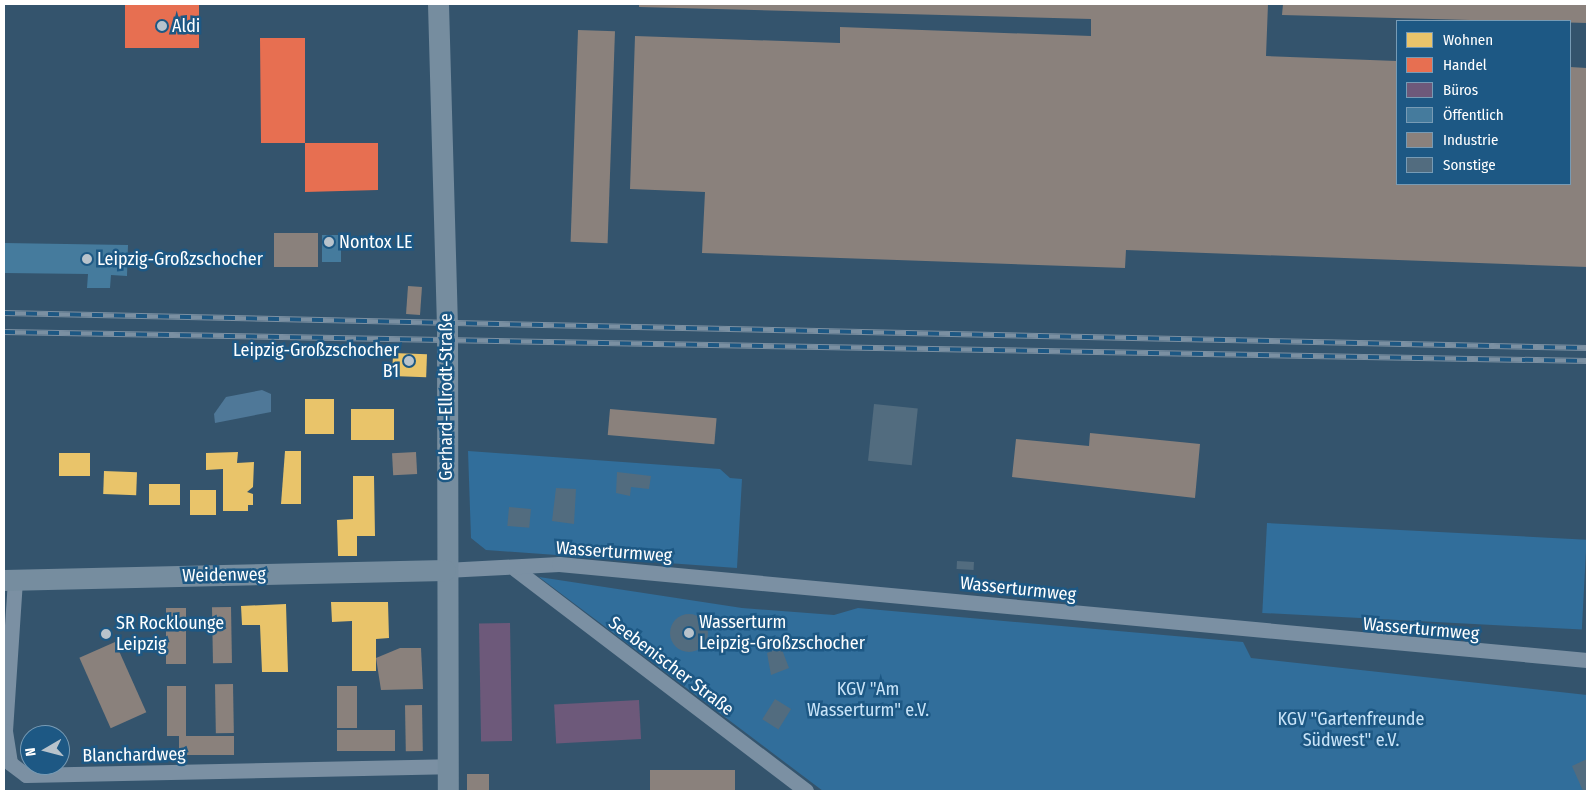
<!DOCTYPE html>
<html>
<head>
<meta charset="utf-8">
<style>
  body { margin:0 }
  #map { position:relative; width:1591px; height:795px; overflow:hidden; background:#34546d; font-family:"Fira Sans Condensed",sans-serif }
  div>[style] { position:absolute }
  .green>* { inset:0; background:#316e9b; transform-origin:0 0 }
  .water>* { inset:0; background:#4f7898 }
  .homes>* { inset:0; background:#e9c46a; transform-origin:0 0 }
  .shops>* { inset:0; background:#e76f51; transform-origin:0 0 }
  .offices>* { inset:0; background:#6d597a; transform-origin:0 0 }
  .public>* { inset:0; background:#457b9d; transform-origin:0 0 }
  .industry>* { inset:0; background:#8a817c; transform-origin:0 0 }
  .building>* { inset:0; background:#526c7f; transform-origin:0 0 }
  .round { border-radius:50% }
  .street>* { height:15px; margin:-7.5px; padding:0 7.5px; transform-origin:7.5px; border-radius:7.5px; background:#7b90a3 }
  .secondary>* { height:21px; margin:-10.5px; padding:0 10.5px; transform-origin:10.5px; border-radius:10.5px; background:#768d9f }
  .rail>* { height:5.5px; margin-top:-2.75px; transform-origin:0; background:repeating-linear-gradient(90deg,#1d5884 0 11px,#7b90a2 0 22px); box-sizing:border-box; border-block:1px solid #7b90a2 }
  .dots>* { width:14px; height:14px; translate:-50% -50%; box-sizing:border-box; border:2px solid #1d5884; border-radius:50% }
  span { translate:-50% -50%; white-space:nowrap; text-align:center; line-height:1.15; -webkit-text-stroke:5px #1d5884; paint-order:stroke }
  .poi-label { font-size:18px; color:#fff }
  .left { translate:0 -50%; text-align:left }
  .right { translate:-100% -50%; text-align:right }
  .street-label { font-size:18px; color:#fff }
  .park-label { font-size:18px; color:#c9e4f8 }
  .frame { position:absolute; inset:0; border:5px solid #fff; pointer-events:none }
  .legend { position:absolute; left:1396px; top:20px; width:175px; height:165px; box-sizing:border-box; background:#1d5884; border:1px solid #779bb5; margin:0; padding:6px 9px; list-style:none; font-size:15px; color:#fff }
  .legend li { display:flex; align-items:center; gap:10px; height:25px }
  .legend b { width:25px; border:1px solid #779bb5 }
  .north { position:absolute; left:20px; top:725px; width:50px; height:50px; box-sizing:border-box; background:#1d5884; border:1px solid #779bb5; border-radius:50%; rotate:262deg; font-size:14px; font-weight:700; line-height:20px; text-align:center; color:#fff }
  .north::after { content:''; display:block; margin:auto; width:18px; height:22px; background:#b8c3cc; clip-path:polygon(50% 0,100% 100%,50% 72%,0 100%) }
</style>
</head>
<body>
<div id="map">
  <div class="green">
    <div style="clip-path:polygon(468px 451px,720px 469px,730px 478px,742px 479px,737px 568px,486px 550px,471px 538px)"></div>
    <div style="left:1267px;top:523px;width:320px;height:90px;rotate:3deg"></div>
    <div style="clip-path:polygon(539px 577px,742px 608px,834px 615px,858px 608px,1243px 642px,1251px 658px,1587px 695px,1587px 791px,823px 791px)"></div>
  </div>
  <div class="water">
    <div style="clip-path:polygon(262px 390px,271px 394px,271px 412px,215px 423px,214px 414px,226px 397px)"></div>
  </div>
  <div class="homes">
    <div style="left:393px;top:353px;width:34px;height:23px;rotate:2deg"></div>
    <div style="left:305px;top:399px;width:29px;height:35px"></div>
    <div style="left:351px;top:409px;width:43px;height:31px"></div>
    <div style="clip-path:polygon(285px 451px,301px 451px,301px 504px,281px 504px)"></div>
    <div style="clip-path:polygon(238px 452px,237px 463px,254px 462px,253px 487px,247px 492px,253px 494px,253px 505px,248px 505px,248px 511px,223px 511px,223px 469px,206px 470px,206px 453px)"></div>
    <div style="left:90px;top:453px;width:23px;height:31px;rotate:90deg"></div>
    <div style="left:104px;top:471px;width:33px;height:23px;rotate:2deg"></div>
    <div style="clip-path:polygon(353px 476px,374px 476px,375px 536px,357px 536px,357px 556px,338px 556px,337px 520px,353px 519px)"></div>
    <div style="left:149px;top:484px;width:31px;height:21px"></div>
    <div style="left:190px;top:490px;width:26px;height:25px"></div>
    <div style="clip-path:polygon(331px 602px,388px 602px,389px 638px,376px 639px,376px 671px,352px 671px,352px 621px,332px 622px)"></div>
    <div style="clip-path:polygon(286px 604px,288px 672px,262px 672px,260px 625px,242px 625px,241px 606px)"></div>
  </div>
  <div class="shops">
    <div style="left:125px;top:4px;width:74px;height:44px"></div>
    <div style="clip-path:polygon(260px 38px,305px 38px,305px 143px,378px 143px,378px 190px,305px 192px,305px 143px,261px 143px)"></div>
  </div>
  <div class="offices">
    <div style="left:510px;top:623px;width:118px;height:31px;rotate:89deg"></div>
    <div style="left:639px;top:700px;width:39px;height:85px;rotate:87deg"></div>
  </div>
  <div class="public">
    <div style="left:322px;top:235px;width:19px;height:27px"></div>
    <div style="clip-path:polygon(4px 243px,128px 245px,127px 276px,111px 275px,110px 288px,87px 288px,88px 274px,4px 273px)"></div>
  </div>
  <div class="industry">
    <div style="clip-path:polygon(639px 4px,1268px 4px,1266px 56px,1397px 61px,1397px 184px,1570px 184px,1570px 67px,1587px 68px,1587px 267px,1126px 250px,1125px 268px,702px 253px,705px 192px,630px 189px,635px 36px,840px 43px,840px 27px,1091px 36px,1091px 19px,639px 7px)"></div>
    <div style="clip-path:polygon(1283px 4px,1587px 4px,1587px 23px,1282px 15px)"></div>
    <div style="left:578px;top:30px;width:37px;height:212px;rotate:2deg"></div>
    <div style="left:274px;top:233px;width:44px;height:34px"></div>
    <div style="left:408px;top:286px;width:14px;height:28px;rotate:4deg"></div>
    <div style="left:610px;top:409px;width:107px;height:26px;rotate:5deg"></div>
    <div style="clip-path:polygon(1090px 433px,1200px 444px,1195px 498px,1012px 477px,1016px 439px,1089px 446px)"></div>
    <div style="left:416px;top:452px;width:22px;height:24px;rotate:87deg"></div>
    <div style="left:231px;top:607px;width:56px;height:19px;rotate:89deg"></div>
    <div style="left:166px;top:608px;width:20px;height:56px"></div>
    <div style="left:115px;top:642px;width:77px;height:39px;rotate:66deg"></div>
    <div style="clip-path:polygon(400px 648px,421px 648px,423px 689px,381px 690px,376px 658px)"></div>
    <div style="left:233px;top:684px;width:49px;height:18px;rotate:89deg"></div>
    <div style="left:167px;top:686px;width:19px;height:50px"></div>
    <div style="left:337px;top:686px;width:20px;height:42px"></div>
    <div style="left:422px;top:705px;width:46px;height:17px;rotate:89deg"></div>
    <div style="left:395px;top:730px;width:21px;height:58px;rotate:90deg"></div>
    <div style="left:234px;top:736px;width:19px;height:55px;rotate:90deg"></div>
    <div style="left:650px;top:770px;width:85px;height:21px"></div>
    <div style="left:489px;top:774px;width:17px;height:22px;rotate:90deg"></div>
  </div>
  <div class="building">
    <div style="left:874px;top:404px;width:44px;height:57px;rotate:6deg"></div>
    <div style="clip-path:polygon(617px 472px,651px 476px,649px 489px,631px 487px,630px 496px,616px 493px)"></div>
    <div style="clip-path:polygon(556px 488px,576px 489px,574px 524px,552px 521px)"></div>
    <div style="left:509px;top:507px;width:22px;height:19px;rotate:5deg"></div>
    <div style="left:957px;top:561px;width:17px;height:8px;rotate:3deg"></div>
    <div class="round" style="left:670px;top:614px;width:38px;height:38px"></div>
    <div style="clip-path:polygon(781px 647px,789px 668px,771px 675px,767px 653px)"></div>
    <div style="left:775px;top:699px;width:19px;height:24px;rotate:32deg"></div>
    <div style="clip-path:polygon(1587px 759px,1587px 791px,1583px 791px,1572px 766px)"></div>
  </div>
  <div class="street">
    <div style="left:515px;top:569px;width:366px;rotate:37.3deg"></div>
    <div style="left:445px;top:570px;width:114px;rotate:-3deg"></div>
    <div style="left:559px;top:564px;width:1032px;rotate:5.34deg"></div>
    <div style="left:15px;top:580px;width:151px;rotate:93.8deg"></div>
    <div style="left:5px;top:731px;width:32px;rotate:81deg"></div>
    <div style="left:10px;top:763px;width:20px;rotate:37deg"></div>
    <div style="left:26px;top:775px;width:421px;rotate:-1.2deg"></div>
  </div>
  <div class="secondary">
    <div style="left:438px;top:4px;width:319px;rotate:88.4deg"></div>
    <div style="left:447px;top:323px;width:468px;rotate:89.9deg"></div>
    <div style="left:4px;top:580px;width:441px;rotate:-1.3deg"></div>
  </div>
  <div class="rail">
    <div style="left:4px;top:313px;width:1583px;rotate:1.27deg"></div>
    <div style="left:4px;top:332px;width:1583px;rotate:1.05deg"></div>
  </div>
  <div class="dots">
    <div style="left:162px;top:26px;background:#b8c3cc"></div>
    <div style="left:329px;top:242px;background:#b8c3cc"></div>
    <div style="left:87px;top:259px;background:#b8c3cc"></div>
    <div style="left:409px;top:361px;background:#b8c3cc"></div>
    <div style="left:689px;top:633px;background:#b8c3cc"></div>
    <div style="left:106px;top:634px;background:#b8c3cc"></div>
  </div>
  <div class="poi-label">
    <span class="left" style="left:172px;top:26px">Aldi</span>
    <span class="left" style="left:339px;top:242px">Nontox LE</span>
    <span class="left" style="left:97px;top:259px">Leipzig-Großzschocher</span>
    <span class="right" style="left:399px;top:361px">Leipzig-Großzschocher<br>B1</span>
    <span class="left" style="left:699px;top:633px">Wasserturm<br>Leipzig-Großzschocher</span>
    <span class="left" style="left:116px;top:634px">SR Rocklounge<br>Leipzig</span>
  </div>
  <div class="street-label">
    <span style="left:446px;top:397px;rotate:-90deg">Gerhard-Ellrodt-Straße</span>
    <span style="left:614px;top:552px;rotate:4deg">Wasserturmweg</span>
    <span style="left:224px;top:575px;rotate:-1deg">Weidenweg</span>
    <span style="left:1018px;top:589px;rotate:6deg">Wasserturmweg</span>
    <span style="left:1421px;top:629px;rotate:5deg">Wasserturmweg</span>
    <span style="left:671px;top:666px;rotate:37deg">Seebenischer Straße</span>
    <span style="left:134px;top:755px;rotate:-1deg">Blanchardweg</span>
  </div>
  <div class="park-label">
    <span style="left:868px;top:700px">KGV "Am<br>Wasserturm" e.V.</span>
    <span style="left:1351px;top:730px">KGV "Gartenfreunde<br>Südwest" e.V.</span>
  </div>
  <div class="frame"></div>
  <ul class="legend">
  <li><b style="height:14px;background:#e9c46a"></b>Wohnen</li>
  <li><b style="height:14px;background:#e76f51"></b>Handel</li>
  <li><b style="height:14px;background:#6d597a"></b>Büros</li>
  <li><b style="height:14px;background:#457b9d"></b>Öffentlich</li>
  <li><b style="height:14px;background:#8a817c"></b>Industrie</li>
  <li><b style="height:14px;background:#526c7f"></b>Sonstige</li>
  </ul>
  <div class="north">N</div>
</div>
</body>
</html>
